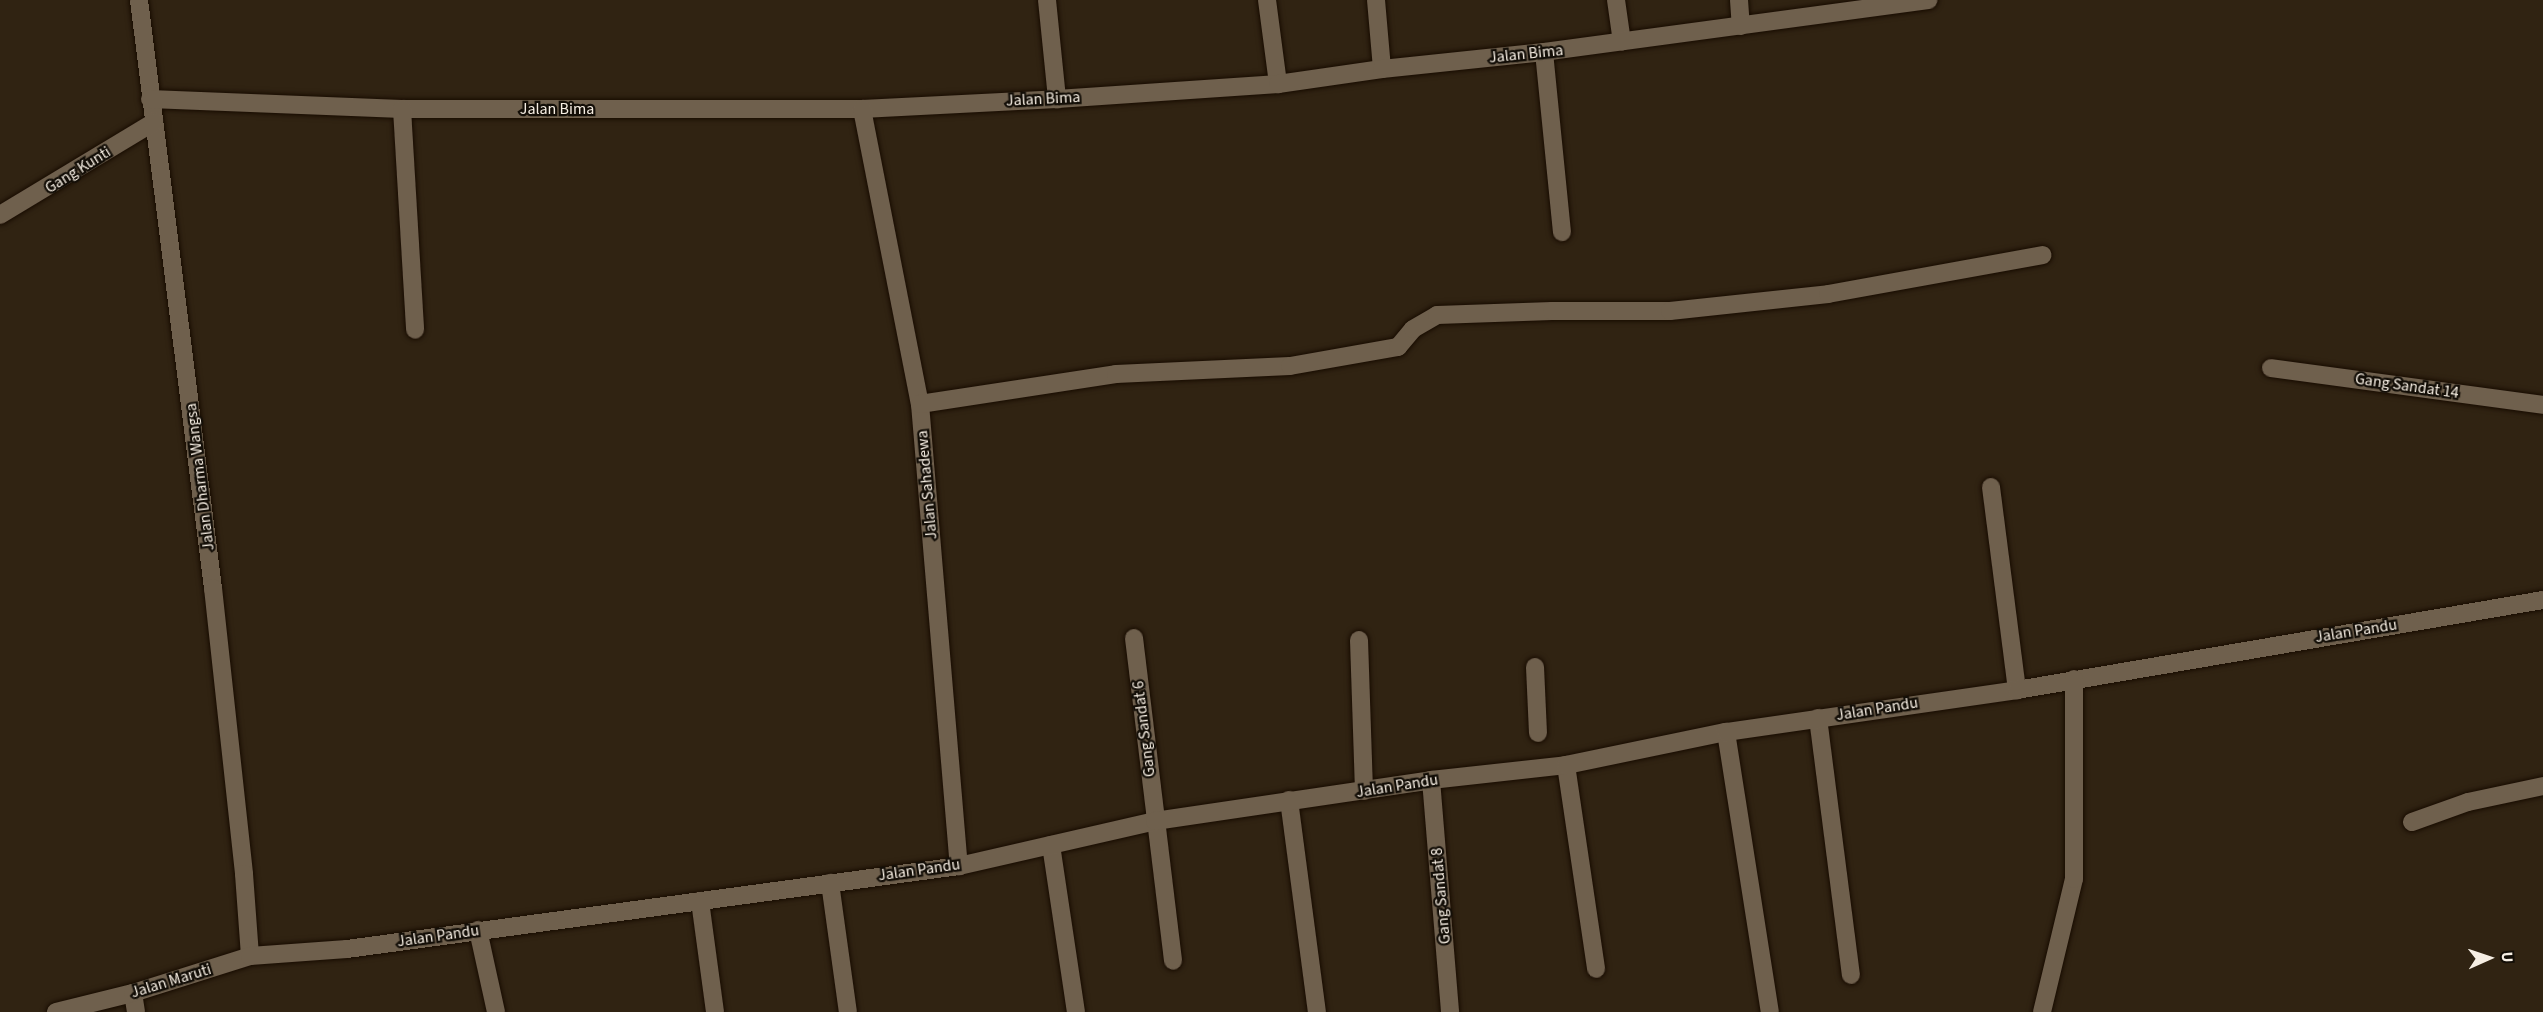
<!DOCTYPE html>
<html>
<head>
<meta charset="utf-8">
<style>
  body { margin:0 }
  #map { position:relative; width:2543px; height:1012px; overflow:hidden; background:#302312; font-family:"Source Sans 3",sans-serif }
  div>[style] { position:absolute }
  .roads { filter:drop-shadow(0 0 2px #180c00) drop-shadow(0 0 2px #180c00) }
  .minor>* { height:18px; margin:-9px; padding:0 9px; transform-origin:9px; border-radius:9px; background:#6f604d }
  span { translate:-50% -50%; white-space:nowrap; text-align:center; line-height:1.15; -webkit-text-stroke:4.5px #130e07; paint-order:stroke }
  .street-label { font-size:16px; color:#f6eee3 }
  .north { position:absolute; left:2459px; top:928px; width:60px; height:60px; -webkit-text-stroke:4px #130e07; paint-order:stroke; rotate:87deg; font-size:16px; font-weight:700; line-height:24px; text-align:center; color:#f6eee3 }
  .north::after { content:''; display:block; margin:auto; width:21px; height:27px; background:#f6eee3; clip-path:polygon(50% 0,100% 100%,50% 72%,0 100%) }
</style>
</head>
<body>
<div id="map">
  <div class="roads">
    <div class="minor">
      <div style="left:139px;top:0;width:593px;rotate:82.83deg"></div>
      <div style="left:213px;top:588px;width:288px;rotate:83.8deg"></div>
      <div style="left:244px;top:874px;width:82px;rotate:85.8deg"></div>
      <div style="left:1047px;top:0;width:100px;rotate:84.2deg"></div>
      <div style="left:1267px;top:0;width:85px;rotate:82.5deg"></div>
      <div style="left:1376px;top:0;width:69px;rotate:85deg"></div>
      <div style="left:1616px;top:0;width:42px;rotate:81.9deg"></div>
      <div style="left:1739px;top:0;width:26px;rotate:86deg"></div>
      <div style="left:1544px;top:52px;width:181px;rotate:84.3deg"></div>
      <div style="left:150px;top:99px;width:252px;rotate:2.3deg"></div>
      <div style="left:402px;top:109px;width:460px"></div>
      <div style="left:862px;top:109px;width:195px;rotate:-2.9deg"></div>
      <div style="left:1057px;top:99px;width:222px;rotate:-3.9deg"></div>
      <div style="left:1278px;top:84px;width:105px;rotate:-8.2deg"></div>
      <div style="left:1382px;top:69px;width:163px;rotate:-6deg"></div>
      <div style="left:1544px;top:52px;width:388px;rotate:-7.7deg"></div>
      <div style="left:402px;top:109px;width:221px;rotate:86.6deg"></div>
      <div style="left:862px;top:109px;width:301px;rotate:78.9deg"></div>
      <div style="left:920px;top:404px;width:464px;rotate:85.2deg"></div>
      <div style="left:0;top:215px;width:180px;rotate:-31.1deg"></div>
      <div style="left:2271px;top:368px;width:275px;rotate:7.7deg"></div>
      <div style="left:920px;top:404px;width:198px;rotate:-8.7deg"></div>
      <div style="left:1116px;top:374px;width:174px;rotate:-2.6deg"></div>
      <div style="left:1290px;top:366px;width:110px;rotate:-10deg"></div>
      <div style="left:1398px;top:347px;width:23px;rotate:-50deg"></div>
      <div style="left:1413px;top:329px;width:28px;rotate:-30deg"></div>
      <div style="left:1437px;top:315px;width:115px;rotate:-2deg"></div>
      <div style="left:1552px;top:311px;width:118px"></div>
      <div style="left:1670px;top:311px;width:159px;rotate:-6.1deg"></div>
      <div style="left:1828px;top:294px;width:218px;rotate:-10.3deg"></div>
      <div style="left:1991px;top:487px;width:205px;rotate:82.7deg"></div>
      <div style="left:1134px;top:638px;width:325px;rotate:83.1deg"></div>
      <div style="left:1359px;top:640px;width:151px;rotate:88.1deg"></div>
      <div style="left:1535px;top:667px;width:66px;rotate:87.4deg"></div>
      <div style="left:1818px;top:718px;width:259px;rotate:82.7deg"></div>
      <div style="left:1726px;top:732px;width:283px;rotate:81.1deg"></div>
      <div style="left:1566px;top:765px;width:206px;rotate:81.6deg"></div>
      <div style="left:1431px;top:780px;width:233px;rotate:85.3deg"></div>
      <div style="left:1289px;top:800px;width:214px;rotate:82.5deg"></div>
      <div style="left:2412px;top:822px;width:59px;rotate:-19.7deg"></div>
      <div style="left:2468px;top:802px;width:77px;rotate:-12deg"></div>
      <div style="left:1051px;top:845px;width:169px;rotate:81.5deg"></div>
      <div style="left:830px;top:883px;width:130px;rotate:82.1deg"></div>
      <div style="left:700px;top:901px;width:112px;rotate:82.3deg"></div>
      <div style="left:478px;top:930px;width:84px;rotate:77.6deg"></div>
      <div style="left:133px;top:993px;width:19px;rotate:81deg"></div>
      <div style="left:56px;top:1012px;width:79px;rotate:-13.9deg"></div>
      <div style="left:133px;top:993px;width:123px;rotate:-17.5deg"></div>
      <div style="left:250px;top:956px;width:97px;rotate:-4.1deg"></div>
      <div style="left:347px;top:949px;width:618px;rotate:-7.72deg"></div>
      <div style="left:959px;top:866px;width:201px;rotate:-12.9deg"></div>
      <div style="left:1155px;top:821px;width:279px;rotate:-8.4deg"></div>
      <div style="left:1431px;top:780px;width:136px;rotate:-6.3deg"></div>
      <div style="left:1566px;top:765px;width:163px;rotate:-11.7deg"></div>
      <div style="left:1726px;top:732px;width:294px;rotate:-8.2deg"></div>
      <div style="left:2017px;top:690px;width:534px;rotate:-9.71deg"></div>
      <div style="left:2042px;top:1012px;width:137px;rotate:-76.5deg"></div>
      <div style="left:2074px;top:879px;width:200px;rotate:-90deg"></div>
    </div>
  </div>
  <div class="street-label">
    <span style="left:1526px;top:54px;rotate:-6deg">Jalan Bima</span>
    <span style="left:1043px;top:99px;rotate:-3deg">Jalan Bima</span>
    <span style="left:557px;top:109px">Jalan Bima</span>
    <span style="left:78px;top:170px;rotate:-32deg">Gang Kunti</span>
    <span style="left:2407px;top:386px;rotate:8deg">Gang Sandat 14</span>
    <span style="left:200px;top:477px;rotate:-97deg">Jalan Dharma Wangsa</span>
    <span style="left:927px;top:485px;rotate:-95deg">Jalan Sahadewa</span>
    <span style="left:2356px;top:631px;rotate:-9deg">Jalan Pandu</span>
    <span style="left:1877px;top:709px;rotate:-9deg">Jalan Pandu</span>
    <span style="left:1144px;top:729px;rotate:-97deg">Gang Sandat 6</span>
    <span style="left:1397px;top:786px;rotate:-9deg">Jalan Pandu</span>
    <span style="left:919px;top:870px;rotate:-8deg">Jalan Pandu</span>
    <span style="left:1441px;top:896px;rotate:-95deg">Gang Sandat 8</span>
    <span style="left:438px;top:936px;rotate:-8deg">Jalan Pandu</span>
    <span style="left:171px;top:981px;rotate:-17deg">Jalan Maruti</span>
  </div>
  <div class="north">U</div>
</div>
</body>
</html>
